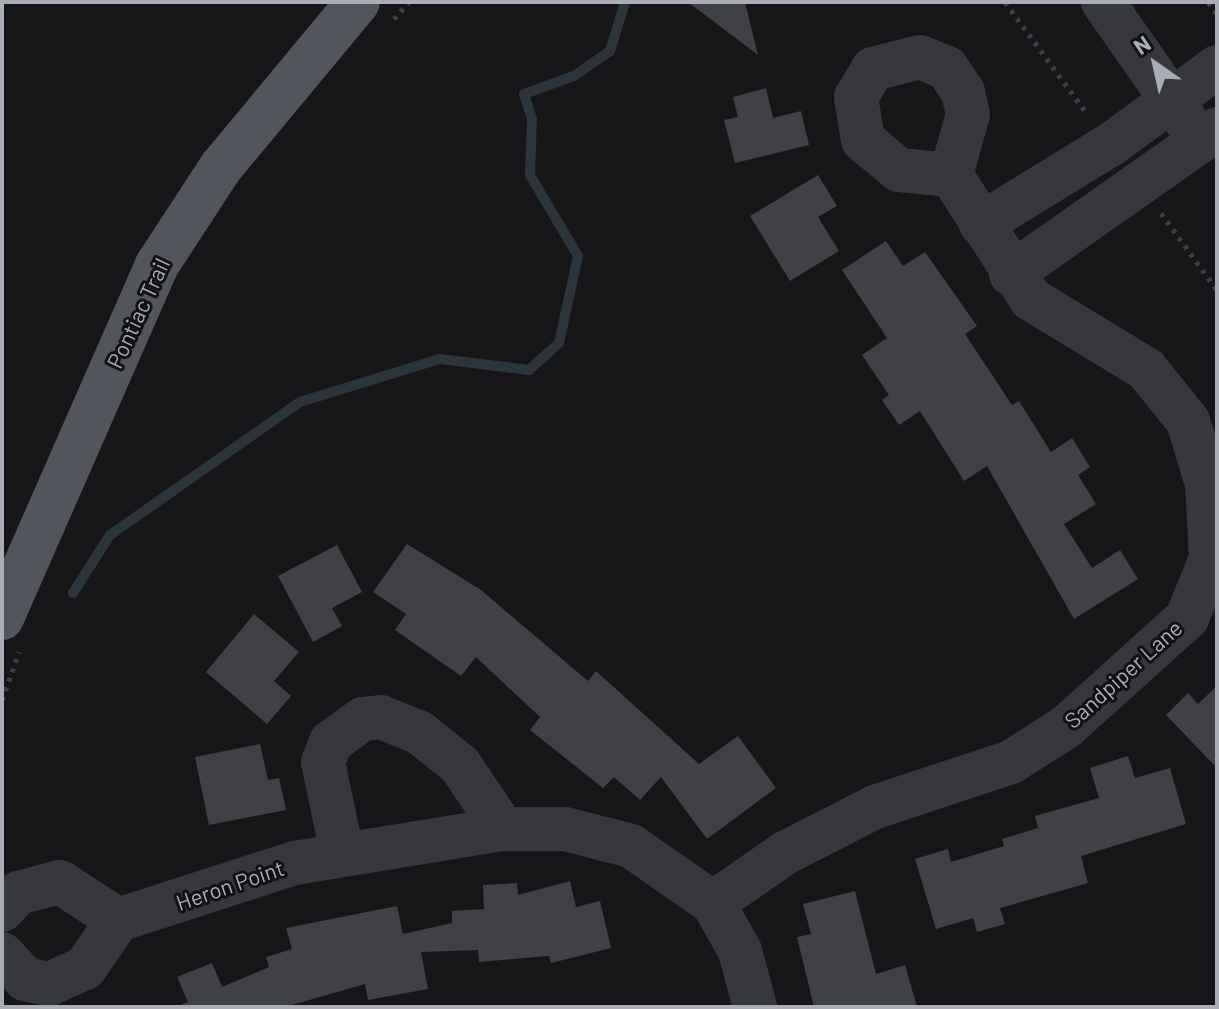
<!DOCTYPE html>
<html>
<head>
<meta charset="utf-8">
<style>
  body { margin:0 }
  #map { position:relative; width:1219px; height:1009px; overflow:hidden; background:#161618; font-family:Barlow,sans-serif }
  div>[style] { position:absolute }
  .stream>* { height:10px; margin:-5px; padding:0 5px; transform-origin:5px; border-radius:5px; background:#2c353c }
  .building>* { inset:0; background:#404145 }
  .path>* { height:5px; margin-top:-2.5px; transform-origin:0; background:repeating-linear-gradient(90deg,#3d3f44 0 4px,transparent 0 10px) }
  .minor>* { height:44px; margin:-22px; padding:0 22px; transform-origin:22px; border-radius:22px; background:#37383d }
  .major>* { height:44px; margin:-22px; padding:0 22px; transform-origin:22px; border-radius:22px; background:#53555c }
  span { translate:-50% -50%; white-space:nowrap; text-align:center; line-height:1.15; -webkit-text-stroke:6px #111113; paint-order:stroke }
  .street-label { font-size:22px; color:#a8adb8 }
  .frame { position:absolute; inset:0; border:4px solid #a8adb8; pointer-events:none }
  .north { position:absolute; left:1115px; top:24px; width:80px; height:80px; -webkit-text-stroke:6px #111113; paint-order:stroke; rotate:326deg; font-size:22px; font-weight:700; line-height:32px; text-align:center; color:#a8adb8 }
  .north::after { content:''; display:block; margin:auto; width:28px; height:36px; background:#a8adb8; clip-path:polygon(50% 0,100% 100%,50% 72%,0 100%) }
</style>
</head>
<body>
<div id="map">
  <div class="stream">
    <div style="left:73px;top:593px;width:69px;rotate:-57.5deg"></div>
    <div style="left:110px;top:535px;width:232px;rotate:-35deg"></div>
    <div style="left:300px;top:402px;width:146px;rotate:-17.1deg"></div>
    <div style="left:440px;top:359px;width:90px;rotate:7deg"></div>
    <div style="left:529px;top:370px;width:40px;rotate:-42deg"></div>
    <div style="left:559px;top:343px;width:89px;rotate:-77.7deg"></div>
    <div style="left:578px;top:256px;width:94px;rotate:-120.7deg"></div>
    <div style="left:530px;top:175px;width:56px;rotate:-88deg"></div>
    <div style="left:532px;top:119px;width:26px;rotate:-108deg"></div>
    <div style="left:524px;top:94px;width:53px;rotate:-19.8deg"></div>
    <div style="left:574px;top:76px;width:44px;rotate:-34.8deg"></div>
    <div style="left:610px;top:51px;width:51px;rotate:-73deg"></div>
  </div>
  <div class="building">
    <div style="clip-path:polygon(688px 2px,745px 2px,758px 55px)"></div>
    <div style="clip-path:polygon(766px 88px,773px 118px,801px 111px,809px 145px,735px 163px,724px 120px,738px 117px,733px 97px)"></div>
    <div style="clip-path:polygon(818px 175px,837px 206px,818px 217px,839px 251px,790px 281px,750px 216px)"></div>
    <div style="clip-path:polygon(886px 241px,903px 266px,925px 252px,977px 326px,965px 334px,1012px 405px,1019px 401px,1051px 452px,1072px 438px,1090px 467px,1078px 475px,1096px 504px,1064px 524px,1092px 568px,1120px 550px,1138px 579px,1074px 619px,987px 466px,964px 481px,920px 411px,899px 425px,882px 400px,889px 395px,862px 355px,887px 338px,842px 270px)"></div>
    <div style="clip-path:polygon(407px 544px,481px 590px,588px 681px,596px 671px,699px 764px,738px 736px,776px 788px,707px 839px,661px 777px,640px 800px,614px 777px,603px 788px,530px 730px,540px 717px,476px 657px,461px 676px,395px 630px,406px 614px,373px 592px)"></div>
    <div style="clip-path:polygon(337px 545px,362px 592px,332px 608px,342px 626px,313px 642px,278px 576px)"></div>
    <div style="clip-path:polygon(254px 614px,299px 652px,274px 681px,291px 696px,267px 724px,206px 672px)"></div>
    <div style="clip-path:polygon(1217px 686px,1217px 768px,1166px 715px,1188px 693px,1198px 704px)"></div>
    <div style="clip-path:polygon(260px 744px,268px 780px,279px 778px,286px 810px,209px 825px,195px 757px)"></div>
    <div style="clip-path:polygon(1128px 756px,1135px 778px,1170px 768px,1186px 824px,1081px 856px,1088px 883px,1000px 908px,1005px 924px,977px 932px,973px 918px,936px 929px,915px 859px,948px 849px,951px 862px,1004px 846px,1002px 839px,1038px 828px,1035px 816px,1099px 798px,1090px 768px)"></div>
    <div style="clip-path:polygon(570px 881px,576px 907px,600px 901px,611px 948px,551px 963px,549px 956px,479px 962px,478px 950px,421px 952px,428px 989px,368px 1000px,365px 984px,285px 1007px,175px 1007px,188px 1002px,177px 977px,212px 963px,222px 987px,269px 967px,266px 957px,292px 949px,286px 928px,397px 906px,403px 934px,452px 923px,452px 911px,484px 909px,483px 885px,517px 883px,518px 895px)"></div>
    <div style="clip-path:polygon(855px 891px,876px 974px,905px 965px,917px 1007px,814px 1007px,797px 937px,811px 934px,803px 904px)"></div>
  </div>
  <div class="path">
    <div style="left:1005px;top:2px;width:140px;rotate:53.7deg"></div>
    <div style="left:1208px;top:2px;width:15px;rotate:53deg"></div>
    <div style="left:394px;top:19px;width:23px;rotate:-49deg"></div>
    <div style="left:1161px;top:213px;width:95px;rotate:54deg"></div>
    <div style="left:2px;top:700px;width:51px;rotate:-70.5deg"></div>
  </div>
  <div class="minor">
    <div style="left:1103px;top:2px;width:145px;rotate:55.1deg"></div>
    <div style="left:981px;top:224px;width:151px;rotate:-31.5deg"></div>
    <div style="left:1110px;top:145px;width:132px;rotate:-36.1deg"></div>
    <div style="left:1011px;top:274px;width:252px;rotate:-35.1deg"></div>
    <div style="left:342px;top:853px;width:93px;rotate:-101.8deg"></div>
    <div style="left:323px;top:762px;width:22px;rotate:-68deg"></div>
    <div style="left:331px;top:742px;width:39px;rotate:-36deg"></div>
    <div style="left:363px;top:719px;width:18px;rotate:-6deg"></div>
    <div style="left:381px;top:717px;width:42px;rotate:22.3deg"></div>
    <div style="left:420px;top:733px;width:51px;rotate:38.7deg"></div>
    <div style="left:460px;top:765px;width:77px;rotate:56.1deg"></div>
    <div style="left:713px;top:903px;width:88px;rotate:-34.8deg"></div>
    <div style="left:785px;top:853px;width:101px;rotate:-27.1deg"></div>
    <div style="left:875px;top:807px;width:143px;rotate:-18.3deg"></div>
    <div style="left:1011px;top:762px;width:65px;rotate:-32.5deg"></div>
    <div style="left:1066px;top:727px;width:163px;rotate:-42deg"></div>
    <div style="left:1187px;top:618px;width:65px;rotate:-68.2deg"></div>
    <div style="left:1211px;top:558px;width:74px;rotate:-93.1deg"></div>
    <div style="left:1207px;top:484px;width:66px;rotate:-106.8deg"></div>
    <div style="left:1188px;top:421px;width:67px;rotate:-128.9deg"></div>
    <div style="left:1146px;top:369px;width:135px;rotate:-148.7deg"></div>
    <div style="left:1031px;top:299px;width:148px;rotate:-122.8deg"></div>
    <div style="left:951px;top:175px;width:63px;rotate:-74.4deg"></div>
    <div style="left:968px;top:114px;width:23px;rotate:-103deg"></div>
    <div style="left:963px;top:92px;width:29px;rotate:-124deg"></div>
    <div style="left:947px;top:68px;width:29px;rotate:-158deg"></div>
    <div style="left:920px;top:57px;width:49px;rotate:165.7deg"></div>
    <div style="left:873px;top:69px;width:33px;rotate:121deg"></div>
    <div style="left:856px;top:97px;width:44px;rotate:80.8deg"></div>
    <div style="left:863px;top:140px;width:47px;rotate:39.8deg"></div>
    <div style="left:899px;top:170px;width:52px;rotate:5.5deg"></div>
    <div style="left:2px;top:910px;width:23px;rotate:-47deg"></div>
    <div style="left:18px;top:893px;width:43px;rotate:-14.7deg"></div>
    <div style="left:60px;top:882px;width:69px;rotate:33.2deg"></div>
    <div style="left:2px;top:954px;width:34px;rotate:47deg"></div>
    <div style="left:25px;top:979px;width:25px;rotate:12deg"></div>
    <div style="left:49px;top:984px;width:39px;rotate:-24deg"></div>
    <div style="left:85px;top:968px;width:58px;rotate:-55.5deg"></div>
    <div style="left:118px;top:920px;width:186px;rotate:-17.9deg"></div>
    <div style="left:295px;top:863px;width:211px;rotate:-9.3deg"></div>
    <div style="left:503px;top:829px;width:62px"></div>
    <div style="left:565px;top:829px;width:68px;rotate:14.4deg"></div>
    <div style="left:631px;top:846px;width:100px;rotate:34.8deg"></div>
    <div style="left:713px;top:903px;width:55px;rotate:60.6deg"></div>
    <div style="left:740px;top:951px;width:58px;rotate:75deg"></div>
  </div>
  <div class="major">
    <div style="left:2px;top:618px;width:386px;rotate:-66.3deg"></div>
    <div style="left:157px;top:265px;width:117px;rotate:-56.9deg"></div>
    <div style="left:221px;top:167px;width:214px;rotate:-50.3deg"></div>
  </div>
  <div class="street-label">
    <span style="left:138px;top:313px;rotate:-65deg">Pontiac Trail</span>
    <span style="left:1123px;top:674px;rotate:-42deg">Sandpiper Lane</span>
    <span style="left:230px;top:885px;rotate:-19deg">Heron Point</span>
  </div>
  <div class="frame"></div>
  <div class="north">N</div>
</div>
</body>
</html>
